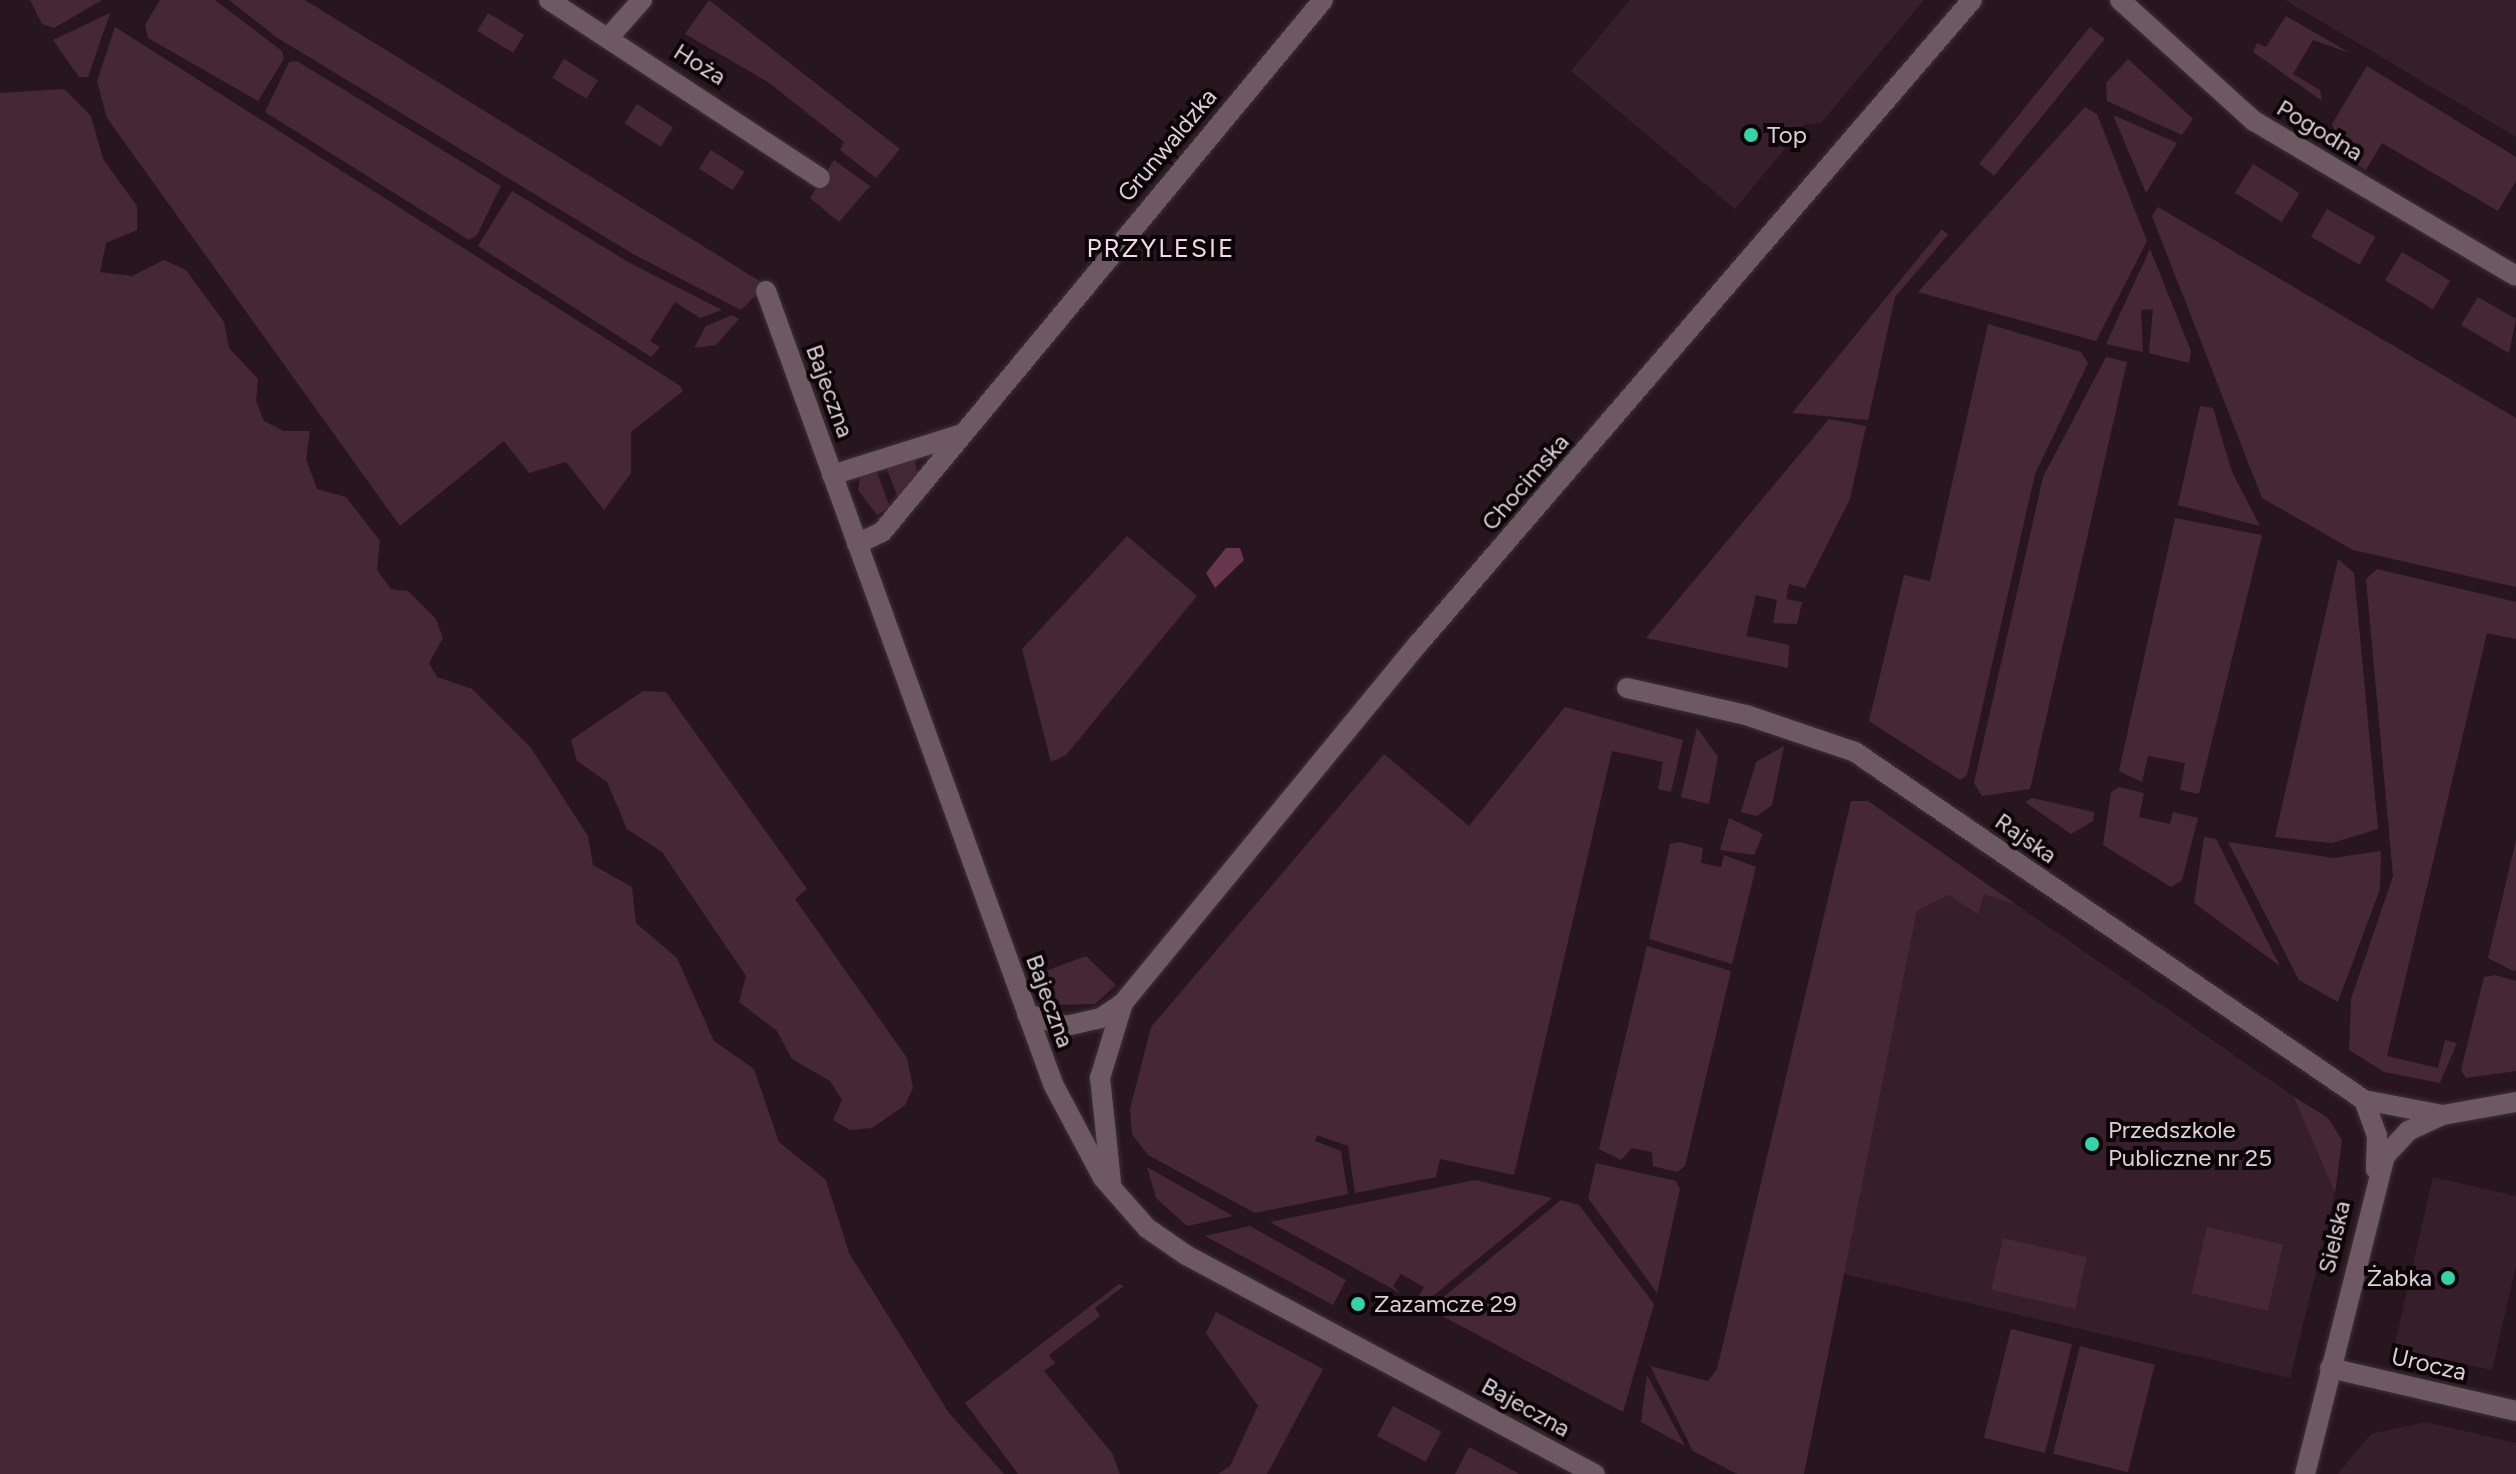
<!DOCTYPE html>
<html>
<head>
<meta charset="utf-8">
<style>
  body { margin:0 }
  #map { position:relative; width:2516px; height:1474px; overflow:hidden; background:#28161f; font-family:Figtree,sans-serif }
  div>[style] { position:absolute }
  .built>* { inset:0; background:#361f2a }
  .green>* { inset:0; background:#462736; transform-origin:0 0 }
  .water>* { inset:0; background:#68354f }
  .roads { filter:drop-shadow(0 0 2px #3d3036) drop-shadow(0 0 2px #3d3036) }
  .minor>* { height:20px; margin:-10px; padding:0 10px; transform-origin:10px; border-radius:10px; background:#6e5962 }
  .dots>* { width:22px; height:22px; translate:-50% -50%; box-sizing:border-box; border:4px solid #0c0508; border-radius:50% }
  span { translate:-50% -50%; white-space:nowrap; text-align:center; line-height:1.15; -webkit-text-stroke:8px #0c0508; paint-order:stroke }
  .street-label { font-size:24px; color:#ddd0d5 }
  .poi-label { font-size:24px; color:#ddd0d5 }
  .left { translate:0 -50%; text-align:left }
  .right { translate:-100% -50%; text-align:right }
  .neighbourhood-label { font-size:26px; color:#f4dae6; letter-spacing:2px }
</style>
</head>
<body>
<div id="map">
  <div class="built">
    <div style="clip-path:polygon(1630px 0,1924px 0,1821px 123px,1804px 125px,1735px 209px,1571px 71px)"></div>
    <div style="clip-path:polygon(2285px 0,2516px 0,2516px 137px,2405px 71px)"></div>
    <div style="clip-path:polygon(1983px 893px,2017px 905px,2293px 1096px,2335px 1193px,2290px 1378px,1844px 1274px,1917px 911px,1949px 895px,1978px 913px)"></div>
    <div style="clip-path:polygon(2433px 1177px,2516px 1196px,2516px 1266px,2492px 1370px,2394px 1348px)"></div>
    <div style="clip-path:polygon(2425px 1422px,2516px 1443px,2516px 1474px,2338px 1474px,2371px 1434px)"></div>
  </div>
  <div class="green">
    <div style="clip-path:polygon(30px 0,102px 0,54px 28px,42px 24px)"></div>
    <div style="clip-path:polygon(160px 0,215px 0,282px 51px,284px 59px,258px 101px,148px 38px,145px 25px)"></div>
    <div style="clip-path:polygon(229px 0,305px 0,766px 285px,741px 310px,633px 254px,276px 37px)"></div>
    <div style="clip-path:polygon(709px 0,900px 149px,876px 178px,840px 150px,844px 142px,768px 82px,685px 34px)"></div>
    <div style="clip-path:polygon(110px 13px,88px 77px,79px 77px,53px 40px)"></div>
    <div style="left:488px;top:13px;width:42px;height:21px;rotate:31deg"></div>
    <div style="clip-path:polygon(2286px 16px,2350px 53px,2313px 40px,2293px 74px,2320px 90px,2322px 101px,2253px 52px,2257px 43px,2266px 47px)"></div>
    <div style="clip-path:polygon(115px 27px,679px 385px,683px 391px,631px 432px,631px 473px,604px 510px,566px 462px,529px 473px,504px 441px,400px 526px,107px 118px,97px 81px)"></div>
    <div style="left:2090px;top:27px;width:19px;height:176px;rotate:39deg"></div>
    <div style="left:564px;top:59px;width:40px;height:22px;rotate:32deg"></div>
    <div style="clip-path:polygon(2128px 59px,2193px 119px,2182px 135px,2107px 101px,2106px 83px)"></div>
    <div style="clip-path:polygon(297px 61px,501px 186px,477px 235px,469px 240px,265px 112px,289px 62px)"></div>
    <div style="clip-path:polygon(2367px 66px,2516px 157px,2516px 181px,2498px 211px,2382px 143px,2366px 170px,2343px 157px,2332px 124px)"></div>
    <div style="clip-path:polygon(64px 89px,91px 116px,103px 159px,137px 206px,137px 230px,106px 243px,100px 272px,132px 276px,164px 260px,186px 270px,224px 322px,229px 348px,258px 379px,256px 401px,264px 421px,284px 431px,310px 431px,306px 459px,317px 489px,346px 497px,380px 541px,377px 570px,391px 589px,408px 591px,436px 619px,443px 638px,429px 663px,437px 677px,472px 689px,531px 748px,588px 836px,593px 865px,632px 887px,636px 923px,677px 958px,714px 1041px,754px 1069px,779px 1142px,826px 1180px,849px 1253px,949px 1413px,1004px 1474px,0 1474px,0 93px)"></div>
    <div style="left:637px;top:104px;width:43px;height:23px;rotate:33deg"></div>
    <div style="clip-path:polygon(2085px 107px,2097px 114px,2147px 241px,2096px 341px,1918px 292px)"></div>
    <div style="clip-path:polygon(2113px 115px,2177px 143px,2146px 193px)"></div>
    <div style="left:711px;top:150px;width:40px;height:22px;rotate:33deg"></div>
    <div style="clip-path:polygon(834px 160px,870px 186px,839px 222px,810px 198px)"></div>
    <div style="left:2253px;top:164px;width:55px;height:34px;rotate:32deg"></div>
    <div style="clip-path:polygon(512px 191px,628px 262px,722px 310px,700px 318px,675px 302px,650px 341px,660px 347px,651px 357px,478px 246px)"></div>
    <div style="clip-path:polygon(2158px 207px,2516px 418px,2516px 587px,2353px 550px,2262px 498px,2152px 216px)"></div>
    <div style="left:2327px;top:209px;width:56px;height:32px;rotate:30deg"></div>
    <div style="clip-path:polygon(1942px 229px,1948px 235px,1895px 297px,1868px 420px,1792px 413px)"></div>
    <div style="clip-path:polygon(2150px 249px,2191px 351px,2189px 363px,2149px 353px,2153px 309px,2141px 310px,2143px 352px,2106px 344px)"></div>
    <div style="left:2402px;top:252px;width:56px;height:33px;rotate:31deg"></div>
    <div style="clip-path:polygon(2478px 297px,2516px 319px,2509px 353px,2461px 325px)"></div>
    <div style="clip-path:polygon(732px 315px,739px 319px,716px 345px,694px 348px,706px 326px)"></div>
    <div style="clip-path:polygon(1988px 324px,2081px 352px,2088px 363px,2035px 474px,1967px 775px,1960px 780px,1869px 721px,1904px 575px,1930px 581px)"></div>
    <div style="clip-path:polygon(2106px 357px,2127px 362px,2030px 789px,1982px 796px,1974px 783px,2043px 477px)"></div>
    <div style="clip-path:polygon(2200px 406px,2213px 408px,2232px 472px,2260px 526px,2178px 505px)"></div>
    <div style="clip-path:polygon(1829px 419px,1866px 426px,1850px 499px,1805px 588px,1789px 584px,1786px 599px,1802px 602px,1797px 624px,1773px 623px,1777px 600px,1756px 595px,1746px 636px,1789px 645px,1788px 668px,1646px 638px)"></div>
    <div style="clip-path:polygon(915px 458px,917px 475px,898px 498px,885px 464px)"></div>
    <div style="clip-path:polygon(875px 467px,890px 507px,877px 515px,858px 490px,860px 477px)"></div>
    <div style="clip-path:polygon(2175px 518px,2262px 535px,2199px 794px,2180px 790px,2185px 763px,2148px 756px,2142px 782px,2119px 771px)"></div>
    <div style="clip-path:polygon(1127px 536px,1197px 596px,1066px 755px,1051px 762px,1022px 649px)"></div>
    <div style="clip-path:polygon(2338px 559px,2354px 573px,2378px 829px,2332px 843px,2275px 837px)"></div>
    <div style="clip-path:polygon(2377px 569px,2516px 602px,2516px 639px,2487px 633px,2387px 1056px,2438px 1068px,2445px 1040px,2457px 1043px,2440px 1083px,2384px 1072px,2349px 1050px,2351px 999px,2393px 876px,2366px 579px)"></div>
    <div style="clip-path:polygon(643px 691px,666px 692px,807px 889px,795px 899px,907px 1058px,913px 1088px,905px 1105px,872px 1128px,850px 1130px,833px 1120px,842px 1100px,830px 1081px,792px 1059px,777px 1031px,739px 1002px,746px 976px,662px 852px,627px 829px,607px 782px,577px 761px,571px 740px)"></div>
    <div style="clip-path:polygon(1565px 707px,1683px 740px,1671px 792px,1658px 789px,1663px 762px,1612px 751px,1514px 1175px,1440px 1159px,1436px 1177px,1355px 1193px,1348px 1146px,1317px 1135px,1315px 1141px,1341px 1151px,1348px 1194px,1255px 1213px,1148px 1155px,1132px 1134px,1130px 1109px,1151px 1027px,1384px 754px,1469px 826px)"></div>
    <div style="clip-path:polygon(1697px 728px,1718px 757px,1709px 804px,1681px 797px)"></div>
    <div style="clip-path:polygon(1784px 746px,1772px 805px,1757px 816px,1741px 812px,1756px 762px)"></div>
    <div style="clip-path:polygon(2119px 787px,2144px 793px,2139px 817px,2170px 824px,2173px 812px,2198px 818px,2182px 880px,2171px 887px,2103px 845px,2111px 792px)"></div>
    <div style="clip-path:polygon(2032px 798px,2094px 812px,2093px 821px,2071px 834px,2025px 802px)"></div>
    <div style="clip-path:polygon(1851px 801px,1868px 801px,2017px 905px,1984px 894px,1978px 914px,1949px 895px,1917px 911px,1804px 1474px,1737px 1474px,1693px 1451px,1650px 1366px,1708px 1381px,1717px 1369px)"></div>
    <div style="clip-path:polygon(1729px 818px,1763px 834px,1754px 855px,1720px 850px)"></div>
    <div style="clip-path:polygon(2204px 837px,2216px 839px,2280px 966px,2194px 903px)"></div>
    <div style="clip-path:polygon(2516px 840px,2516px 970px,2513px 971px,2488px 958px)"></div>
    <div style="clip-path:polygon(1679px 842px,1703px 848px,1701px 863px,1721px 867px,1724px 855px,1756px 867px,1732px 964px,1649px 939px,1670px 844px)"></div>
    <div style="clip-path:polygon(2228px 842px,2333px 858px,2381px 851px,2380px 889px,2338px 1002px,2299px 980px)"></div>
    <div style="clip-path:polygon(1647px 946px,1731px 971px,1685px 1166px,1677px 1172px,1653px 1166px,1652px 1152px,1632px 1148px,1621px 1160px,1599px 1149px)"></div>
    <div style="clip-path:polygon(1086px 956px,1116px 985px,1095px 1004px,1051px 1005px,1040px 973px)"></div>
    <div style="clip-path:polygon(2495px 975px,2516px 981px,2516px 1071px,2466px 1078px,2461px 1070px,2484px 977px)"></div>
    <div style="clip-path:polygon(2293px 1096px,2328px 1118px,2342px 1140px,2335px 1193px)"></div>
    <div style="clip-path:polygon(1596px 1163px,1676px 1181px,1680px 1189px,1657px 1293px,1588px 1198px)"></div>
    <div style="clip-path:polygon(1147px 1167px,1233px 1216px,1187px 1226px,1156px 1198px)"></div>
    <div style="clip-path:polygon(1475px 1180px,1552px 1198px,1422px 1305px,1408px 1297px,1417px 1299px,1424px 1287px,1401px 1274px,1393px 1286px,1400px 1293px,1270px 1222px)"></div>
    <div style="clip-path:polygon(1561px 1200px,1579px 1205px,1654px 1304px,1623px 1412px,1429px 1309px)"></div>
    <div style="clip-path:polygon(1250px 1226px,1346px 1280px,1333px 1305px,1205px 1236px)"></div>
    <div style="left:2207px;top:1227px;width:78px;height:68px;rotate:13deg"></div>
    <div style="left:2003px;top:1238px;width:86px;height:53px;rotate:13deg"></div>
    <div style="clip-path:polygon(1119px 1284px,1124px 1286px,1095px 1308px,1100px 1316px,1049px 1355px,1055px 1363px,1044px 1371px,1112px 1453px,1120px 1474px,1018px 1474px,965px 1403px)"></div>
    <div style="clip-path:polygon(1216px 1312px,1323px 1369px,1267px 1474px,1218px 1474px,1230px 1466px,1258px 1406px,1206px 1333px)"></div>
    <div style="left:2011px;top:1329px;width:63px;height:112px;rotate:14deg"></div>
    <div style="left:2080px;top:1346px;width:77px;height:111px;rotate:14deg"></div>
    <div style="clip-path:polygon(1647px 1375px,1685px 1446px,1641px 1422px)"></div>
    <div style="left:1393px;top:1406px;width:55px;height:34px;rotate:28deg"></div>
    <div style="clip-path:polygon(1469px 1447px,1518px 1473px,1517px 1474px,1455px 1474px)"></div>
  </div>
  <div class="water">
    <div style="clip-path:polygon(1226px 548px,1240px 548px,1244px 560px,1215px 588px,1206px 573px)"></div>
  </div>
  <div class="roads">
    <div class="minor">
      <div style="left:549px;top:0;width:324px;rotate:33.3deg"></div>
      <div style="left:2120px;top:0;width:181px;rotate:42.1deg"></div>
      <div style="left:2254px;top:121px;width:304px;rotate:30.6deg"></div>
      <div style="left:609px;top:37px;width:50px;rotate:-48.3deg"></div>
      <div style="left:766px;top:291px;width:843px;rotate:70.1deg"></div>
      <div style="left:1053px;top:1084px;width:106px;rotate:62deg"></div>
      <div style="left:1103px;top:1178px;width:67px;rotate:48.7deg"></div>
      <div style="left:1147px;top:1228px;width:47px;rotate:34.7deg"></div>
      <div style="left:1186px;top:1255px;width:464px;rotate:28.2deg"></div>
      <div style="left:832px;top:475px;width:133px;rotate:-17.5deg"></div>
      <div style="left:857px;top:544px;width:28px;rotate:-26deg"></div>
      <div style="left:882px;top:532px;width:691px;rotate:-50.34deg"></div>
      <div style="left:1627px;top:688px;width:122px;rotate:12.8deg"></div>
      <div style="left:1746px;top:715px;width:115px;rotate:18.7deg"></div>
      <div style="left:1855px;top:752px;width:617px;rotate:34.36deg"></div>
      <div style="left:2364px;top:1100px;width:80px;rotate:10.8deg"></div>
      <div style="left:1027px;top:1014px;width:41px;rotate:17.1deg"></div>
      <div style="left:1066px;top:1026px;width:36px;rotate:-13deg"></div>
      <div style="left:1101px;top:1018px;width:27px;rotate:-34deg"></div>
      <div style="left:1123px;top:1003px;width:466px;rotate:-50.6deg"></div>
      <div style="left:1419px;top:643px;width:848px;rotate:-49.3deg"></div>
      <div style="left:2364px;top:1100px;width:38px;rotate:70deg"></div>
      <div style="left:2377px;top:1136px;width:33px;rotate:92deg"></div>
      <div style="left:1111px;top:1182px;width:105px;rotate:-96deg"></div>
      <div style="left:1100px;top:1078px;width:78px;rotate:-73deg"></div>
      <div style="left:2330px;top:1368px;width:191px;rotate:13deg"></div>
      <div style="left:2305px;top:1474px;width:328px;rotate:-75.9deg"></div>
      <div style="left:2385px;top:1156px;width:34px;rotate:-47deg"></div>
      <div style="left:2408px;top:1131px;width:38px;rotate:-25deg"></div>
      <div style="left:2443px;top:1115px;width:74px;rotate:-10.1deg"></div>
    </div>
  </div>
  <div class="dots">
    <div style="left:1751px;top:135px;background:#33d4a8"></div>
    <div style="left:2092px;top:1144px;background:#33d4a8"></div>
    <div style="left:2448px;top:1278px;background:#33d4a8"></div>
    <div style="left:1358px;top:1304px;background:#33d4a8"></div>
  </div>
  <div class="street-label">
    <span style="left:700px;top:64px;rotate:32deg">Hoża</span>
    <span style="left:2320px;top:130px;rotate:31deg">Pogodna</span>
    <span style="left:1167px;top:145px;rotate:-50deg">Grunwaldzka</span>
    <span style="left:830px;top:391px;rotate:70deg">Bajeczna</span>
    <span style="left:1525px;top:482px;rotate:-49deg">Chocimska</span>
    <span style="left:2026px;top:838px;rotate:35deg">Rajska</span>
    <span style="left:1050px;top:1001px;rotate:70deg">Bajeczna</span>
    <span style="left:2334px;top:1237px;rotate:-77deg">Sielska</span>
    <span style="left:2429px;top:1364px;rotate:13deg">Urocza</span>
    <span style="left:1526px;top:1407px;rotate:29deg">Bajeczna</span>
  </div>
  <div class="poi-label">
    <span class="left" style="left:1767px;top:135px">Top</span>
    <span class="left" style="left:2108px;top:1144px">Przedszkole<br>Publiczne nr 25</span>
    <span class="right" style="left:2432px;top:1278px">Żabka</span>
    <span class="left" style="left:1374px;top:1304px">Zazamcze 29</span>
  </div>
  <div class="neighbourhood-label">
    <span style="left:1161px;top:249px">PRZYLESIE</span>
  </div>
</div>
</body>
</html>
